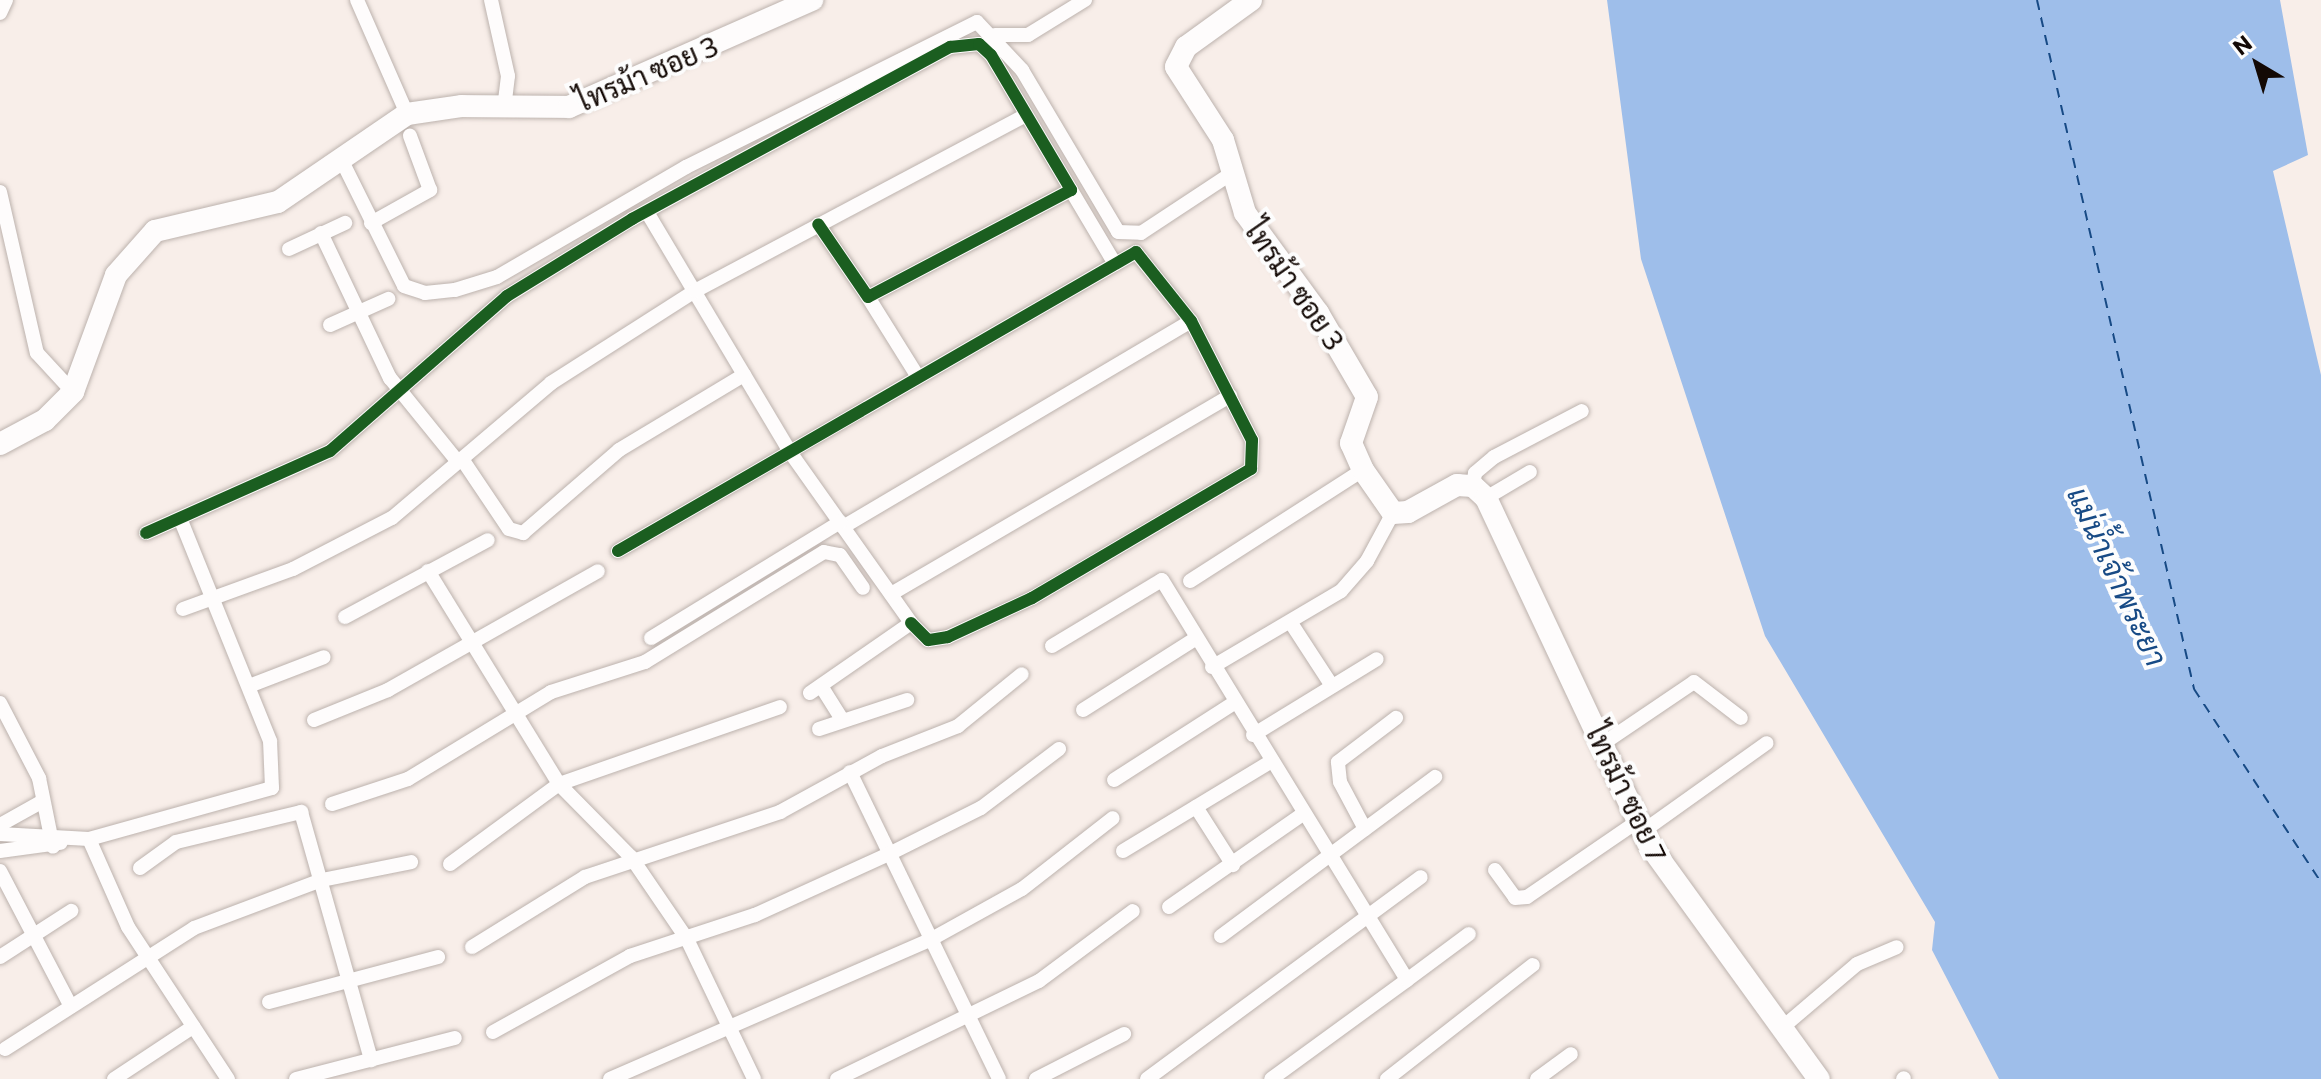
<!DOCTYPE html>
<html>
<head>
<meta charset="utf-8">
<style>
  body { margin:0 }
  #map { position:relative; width:2321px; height:1079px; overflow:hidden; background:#f8eee9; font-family:Commissioner,Sarabun,sans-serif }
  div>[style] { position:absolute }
  .water>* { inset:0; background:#9ebeea }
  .ferry>* { height:2px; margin-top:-1px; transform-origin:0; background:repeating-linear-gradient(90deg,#174a85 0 10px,transparent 0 18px) }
  .roads { filter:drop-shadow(0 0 2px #bcb2ad) drop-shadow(0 0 2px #bcb2ad) }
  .street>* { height:14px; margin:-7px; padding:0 7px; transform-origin:7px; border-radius:7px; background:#fefcfc }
  .secondary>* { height:22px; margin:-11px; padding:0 11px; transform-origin:11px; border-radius:11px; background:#fefcfc }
  .cycleway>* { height:12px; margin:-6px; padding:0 6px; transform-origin:6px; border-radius:6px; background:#1b5e20 }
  span { translate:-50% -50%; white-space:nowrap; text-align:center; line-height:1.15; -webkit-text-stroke:8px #fdfdfd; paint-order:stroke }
  .street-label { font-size:28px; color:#130905 }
  .water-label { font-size:30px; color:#174a85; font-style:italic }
  .north { position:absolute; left:2217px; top:24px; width:80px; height:80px; -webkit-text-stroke:6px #fdfdfd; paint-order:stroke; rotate:322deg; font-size:22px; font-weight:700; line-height:32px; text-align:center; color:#130905 }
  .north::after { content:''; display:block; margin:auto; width:28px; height:36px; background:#130905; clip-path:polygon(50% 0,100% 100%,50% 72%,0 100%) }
</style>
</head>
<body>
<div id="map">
  <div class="water">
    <div style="clip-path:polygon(1607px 0,2280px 0,2308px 155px,2273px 171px,2321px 375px,2321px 1079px,1999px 1079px,1932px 950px,1935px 922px,1765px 636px,1641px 259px)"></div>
  </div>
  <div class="ferry">
    <div style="left:2037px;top:0;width:707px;rotate:77.16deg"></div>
    <div style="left:2194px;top:689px;width:231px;rotate:56.7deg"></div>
  </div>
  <div class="roads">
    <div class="street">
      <div style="left:357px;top:0;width:124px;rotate:66.3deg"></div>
      <div style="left:491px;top:0;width:78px;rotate:77.4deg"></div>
      <div style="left:508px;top:76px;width:31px;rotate:97deg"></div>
      <div style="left:0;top:13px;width:14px;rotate:-65deg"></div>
      <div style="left:995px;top:35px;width:33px"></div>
      <div style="left:1028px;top:35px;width:67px;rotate:-31.6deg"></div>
      <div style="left:343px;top:163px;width:137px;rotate:63.6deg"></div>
      <div style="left:404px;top:286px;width:22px;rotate:18deg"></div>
      <div style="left:425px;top:293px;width:30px;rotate:-6deg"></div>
      <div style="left:455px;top:290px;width:44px;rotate:-17.2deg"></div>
      <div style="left:497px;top:277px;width:219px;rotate:-30.2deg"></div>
      <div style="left:686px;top:167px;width:325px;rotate:-26.5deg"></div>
      <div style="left:977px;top:22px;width:66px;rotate:46.8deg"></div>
      <div style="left:1022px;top:70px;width:188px;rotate:59.3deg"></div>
      <div style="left:1118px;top:232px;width:23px;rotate:2deg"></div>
      <div style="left:1141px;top:233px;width:109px;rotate:-33.4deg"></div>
      <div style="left:1071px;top:190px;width:86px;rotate:59.3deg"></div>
      <div style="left:0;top:192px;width:165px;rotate:77.1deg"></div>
      <div style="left:37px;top:353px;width:53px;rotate:47.3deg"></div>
      <div style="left:647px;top:212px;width:279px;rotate:59.2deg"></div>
      <div style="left:790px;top:452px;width:209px;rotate:54.7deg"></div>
      <div style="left:911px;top:623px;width:123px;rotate:145.3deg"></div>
      <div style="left:371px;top:223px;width:68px;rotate:-29.2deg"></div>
      <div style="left:430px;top:190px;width:58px;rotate:-110.3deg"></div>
      <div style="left:321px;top:233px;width:161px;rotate:64.6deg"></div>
      <div style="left:390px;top:378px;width:108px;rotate:51deg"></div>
      <div style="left:289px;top:249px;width:62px;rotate:-24.9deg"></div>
      <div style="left:868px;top:297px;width:94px;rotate:58deg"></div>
      <div style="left:330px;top:325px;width:64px;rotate:-24.1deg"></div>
      <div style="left:462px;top:459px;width:84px;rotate:56.1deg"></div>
      <div style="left:509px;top:529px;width:15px;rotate:16deg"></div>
      <div style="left:523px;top:533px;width:127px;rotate:-40.8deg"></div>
      <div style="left:619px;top:450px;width:146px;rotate:-31deg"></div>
      <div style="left:1473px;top:486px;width:13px;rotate:-81deg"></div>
      <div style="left:1475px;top:473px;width:25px;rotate:-40deg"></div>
      <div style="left:1494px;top:457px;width:99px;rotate:-27.6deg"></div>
      <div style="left:1486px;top:498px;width:51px;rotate:-30.6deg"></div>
      <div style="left:843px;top:527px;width:404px;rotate:-30.6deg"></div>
      <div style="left:146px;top:533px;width:201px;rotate:-24deg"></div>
      <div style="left:330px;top:451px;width:235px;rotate:-41.2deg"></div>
      <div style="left:507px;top:296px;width:147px;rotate:-31.6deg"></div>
      <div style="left:632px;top:219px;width:362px;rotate:-28.4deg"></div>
      <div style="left:950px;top:47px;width:29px;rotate:-6deg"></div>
      <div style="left:979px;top:44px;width:16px;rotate:43deg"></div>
      <div style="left:991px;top:55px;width:157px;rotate:59.3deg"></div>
      <div style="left:1071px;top:190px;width:229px;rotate:152.2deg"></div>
      <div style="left:868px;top:297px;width:88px;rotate:-124.4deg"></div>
      <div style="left:618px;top:551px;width:598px;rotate:-29.99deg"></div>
      <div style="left:1136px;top:252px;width:88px;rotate:51.4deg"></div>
      <div style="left:1191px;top:321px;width:134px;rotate:62.9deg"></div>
      <div style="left:1252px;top:440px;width:29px;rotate:92deg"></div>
      <div style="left:1251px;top:469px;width:254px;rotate:149.5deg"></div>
      <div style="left:1032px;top:598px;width:93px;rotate:155.1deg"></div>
      <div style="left:948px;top:637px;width:20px;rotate:171deg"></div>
      <div style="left:928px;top:640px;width:24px;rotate:-135deg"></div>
      <div style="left:428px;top:571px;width:250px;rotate:58.4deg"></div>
      <div style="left:559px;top:784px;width:103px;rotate:45.4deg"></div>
      <div style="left:631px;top:857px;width:99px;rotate:55.7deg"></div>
      <div style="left:687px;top:939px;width:155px;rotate:64.4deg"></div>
      <div style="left:1190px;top:581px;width:206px;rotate:-32.7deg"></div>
      <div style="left:891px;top:594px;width:393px;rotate:-30.3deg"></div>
      <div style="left:183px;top:609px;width:117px;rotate:-20deg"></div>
      <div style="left:293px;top:569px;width:111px;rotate:-27.3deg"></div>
      <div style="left:392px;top:518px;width:209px;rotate:-40.3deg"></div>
      <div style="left:551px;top:383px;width:171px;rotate:-32.6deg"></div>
      <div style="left:695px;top:291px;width:373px;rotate:-28deg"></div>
      <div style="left:345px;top:617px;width:162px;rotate:-28.3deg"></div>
      <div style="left:1291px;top:623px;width:75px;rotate:56.9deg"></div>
      <div style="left:651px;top:638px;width:222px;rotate:-31.5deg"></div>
      <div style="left:1052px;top:646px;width:128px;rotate:-31deg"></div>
      <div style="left:1162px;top:580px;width:469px;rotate:58.5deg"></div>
      <div style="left:1407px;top:980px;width:168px;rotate:143.9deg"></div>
      <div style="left:1212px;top:667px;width:150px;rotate:-30.5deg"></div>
      <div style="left:1341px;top:591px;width:40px;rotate:-49deg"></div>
      <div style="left:1367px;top:561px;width:55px;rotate:-61.6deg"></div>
      <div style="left:249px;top:686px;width:80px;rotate:-21.1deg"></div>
      <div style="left:821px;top:686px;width:41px;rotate:57.8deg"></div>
      <div style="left:0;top:703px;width:85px;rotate:62.5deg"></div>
      <div style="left:39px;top:778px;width:70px;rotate:78.5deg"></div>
      <div style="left:1083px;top:710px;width:133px;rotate:-32.4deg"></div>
      <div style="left:314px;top:720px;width:80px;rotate:-22.1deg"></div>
      <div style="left:388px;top:690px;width:241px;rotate:-29.5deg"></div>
      <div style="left:819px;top:729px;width:93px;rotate:-18.2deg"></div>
      <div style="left:1253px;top:735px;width:145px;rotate:-31.5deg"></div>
      <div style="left:1601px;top:745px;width:112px;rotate:-34.1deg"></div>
      <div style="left:1694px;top:682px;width:59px;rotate:37.5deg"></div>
      <div style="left:850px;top:772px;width:341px;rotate:64.1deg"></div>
      <div style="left:1114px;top:780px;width:143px;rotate:-32.7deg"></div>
      <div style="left:332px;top:804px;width:80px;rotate:-18.2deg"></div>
      <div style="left:408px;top:779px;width:167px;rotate:-31.3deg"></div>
      <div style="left:551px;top:692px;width:99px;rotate:-17.7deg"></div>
      <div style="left:645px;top:662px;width:210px;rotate:-31.6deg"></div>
      <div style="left:824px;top:552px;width:16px;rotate:11deg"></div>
      <div style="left:840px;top:555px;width:40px;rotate:55.1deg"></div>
      <div style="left:1196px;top:807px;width:69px;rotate:57.5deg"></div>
      <div style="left:0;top:825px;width:49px;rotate:-29.2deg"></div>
      <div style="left:1365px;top:829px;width:53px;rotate:-118deg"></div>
      <div style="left:1340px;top:782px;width:20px;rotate:-96deg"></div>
      <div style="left:1338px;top:762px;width:73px;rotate:-37.2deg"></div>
      <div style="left:1642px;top:832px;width:153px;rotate:-35.5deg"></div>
      <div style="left:0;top:834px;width:89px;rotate:3.2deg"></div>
      <div style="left:89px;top:839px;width:190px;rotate:-15.6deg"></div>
      <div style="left:272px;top:788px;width:47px;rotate:-92.4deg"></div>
      <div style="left:270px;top:741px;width:240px;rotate:-112deg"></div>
      <div style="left:89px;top:839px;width:96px;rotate:66.1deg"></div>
      <div style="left:128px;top:927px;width:182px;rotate:56.7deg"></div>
      <div style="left:0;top:851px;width:61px;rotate:-7.6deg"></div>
      <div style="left:1123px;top:851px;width:172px;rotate:-31.2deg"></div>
      <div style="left:450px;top:864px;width:135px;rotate:-36.3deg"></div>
      <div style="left:559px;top:784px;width:234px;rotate:-19.2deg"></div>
      <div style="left:140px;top:868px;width:44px;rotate:-35.8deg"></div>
      <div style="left:176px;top:842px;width:129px;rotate:-13.5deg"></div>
      <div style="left:301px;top:812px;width:258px;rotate:74.2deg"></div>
      <div style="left:1495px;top:870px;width:34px;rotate:54deg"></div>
      <div style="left:1515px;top:898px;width:12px;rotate:-5deg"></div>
      <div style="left:1527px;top:897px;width:135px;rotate:-34.4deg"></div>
      <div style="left:0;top:871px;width:153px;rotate:62.4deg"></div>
      <div style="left:1169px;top:907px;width:163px;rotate:-34.8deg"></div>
      <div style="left:1221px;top:936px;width:267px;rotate:-36.6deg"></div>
      <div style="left:472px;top:947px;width:133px;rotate:-31.8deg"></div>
      <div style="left:585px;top:877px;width:206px;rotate:-18.4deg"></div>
      <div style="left:780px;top:812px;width:116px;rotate:-28.8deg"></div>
      <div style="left:882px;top:756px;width:82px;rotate:-21.5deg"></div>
      <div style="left:958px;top:726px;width:82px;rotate:-39.1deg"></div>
      <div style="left:0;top:957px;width:85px;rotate:-32.9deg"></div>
      <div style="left:1407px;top:980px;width:77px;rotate:-36.6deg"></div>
      <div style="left:269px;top:1002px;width:175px;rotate:-14.9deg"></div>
      <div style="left:1783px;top:1027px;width:97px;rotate:-40.4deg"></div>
      <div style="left:1857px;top:964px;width:43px;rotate:-23deg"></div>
      <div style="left:493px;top:1032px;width:157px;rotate:-29deg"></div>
      <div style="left:630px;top:956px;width:132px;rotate:-18.2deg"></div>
      <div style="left:755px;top:915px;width:147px;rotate:-24.5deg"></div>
      <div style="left:889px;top:854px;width:103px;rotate:-26.6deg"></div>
      <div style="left:981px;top:808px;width:98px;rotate:-37.1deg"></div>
      <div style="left:5px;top:1049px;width:224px;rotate:-32.6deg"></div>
      <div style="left:194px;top:928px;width:137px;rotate:-20.6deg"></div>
      <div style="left:322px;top:880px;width:91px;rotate:-11.4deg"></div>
      <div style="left:114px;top:1079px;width:95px;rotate:-33.4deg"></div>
      <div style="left:296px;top:1079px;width:164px;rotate:-14.5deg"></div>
      <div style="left:610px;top:1079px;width:347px;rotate:-23.5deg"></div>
      <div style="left:928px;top:941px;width:107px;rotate:-29deg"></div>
      <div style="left:1022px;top:889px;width:115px;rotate:-38deg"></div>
      <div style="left:837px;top:1079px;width:225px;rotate:-25.9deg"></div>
      <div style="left:1039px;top:981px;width:117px;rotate:-36.7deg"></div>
      <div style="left:1036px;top:1079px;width:99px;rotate:-27.1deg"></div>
      <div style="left:1147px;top:1079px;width:340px;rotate:-36.4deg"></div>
      <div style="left:1387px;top:1079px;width:185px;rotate:-38deg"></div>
      <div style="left:1537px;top:1079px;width:42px;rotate:-36.3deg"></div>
      <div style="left:1903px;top:1079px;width:1px;rotate:-45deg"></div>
    </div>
    <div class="secondary">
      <div style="left:1251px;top:0;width:80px;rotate:144.1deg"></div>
      <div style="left:1186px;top:47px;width:22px;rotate:117deg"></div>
      <div style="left:1176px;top:67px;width:87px;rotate:57.2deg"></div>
      <div style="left:1223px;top:140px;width:76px;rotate:73.2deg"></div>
      <div style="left:1245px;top:213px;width:124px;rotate:53.9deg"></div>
      <div style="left:1318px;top:313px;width:97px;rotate:59.7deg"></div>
      <div style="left:1367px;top:397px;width:49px;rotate:109.2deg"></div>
      <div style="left:1351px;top:443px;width:30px;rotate:66deg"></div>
      <div style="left:1363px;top:470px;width:52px;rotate:55.1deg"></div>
      <div style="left:1393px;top:513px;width:15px;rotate:-4deg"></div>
      <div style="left:1408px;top:512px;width:56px;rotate:-28.9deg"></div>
      <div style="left:1457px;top:485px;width:16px;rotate:4deg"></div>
      <div style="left:1473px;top:486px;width:18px;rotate:43deg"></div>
      <div style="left:1486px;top:498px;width:381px;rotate:64.8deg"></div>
      <div style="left:1648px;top:843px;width:291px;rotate:54.1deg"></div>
      <div style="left:0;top:444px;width:51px;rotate:-28.1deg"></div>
      <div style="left:45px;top:420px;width:40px;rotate:-45deg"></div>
      <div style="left:73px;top:392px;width:125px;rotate:-69.8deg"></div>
      <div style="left:116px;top:275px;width:59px;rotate:-48.4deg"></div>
      <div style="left:155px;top:231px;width:126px;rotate:-13.3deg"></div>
      <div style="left:278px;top:202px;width:156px;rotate:-34.3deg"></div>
      <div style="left:407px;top:114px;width:56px;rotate:-8.3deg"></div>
      <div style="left:462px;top:106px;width:107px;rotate:0.5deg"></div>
      <div style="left:569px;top:107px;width:266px;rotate:-23.8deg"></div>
    </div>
  </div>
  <div class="cycleway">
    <div style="left:146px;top:533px;width:201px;rotate:-24deg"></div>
    <div style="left:330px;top:451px;width:235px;rotate:-41.2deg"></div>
    <div style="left:507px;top:296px;width:147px;rotate:-31.6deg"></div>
    <div style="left:632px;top:219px;width:362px;rotate:-28.4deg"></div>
    <div style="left:950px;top:47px;width:29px;rotate:-6deg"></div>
    <div style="left:979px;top:44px;width:16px;rotate:43deg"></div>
    <div style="left:991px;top:55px;width:157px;rotate:59.3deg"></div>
    <div style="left:1071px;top:190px;width:229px;rotate:152.2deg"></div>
    <div style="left:868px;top:297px;width:88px;rotate:-124.4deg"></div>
    <div style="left:618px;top:551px;width:598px;rotate:-29.99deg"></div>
    <div style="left:1136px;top:252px;width:88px;rotate:51.4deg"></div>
    <div style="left:1191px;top:321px;width:134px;rotate:62.9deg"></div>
    <div style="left:1252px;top:440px;width:29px;rotate:92deg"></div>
    <div style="left:1251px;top:469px;width:254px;rotate:149.5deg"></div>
    <div style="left:1032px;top:598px;width:93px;rotate:155.1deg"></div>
    <div style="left:948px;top:637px;width:20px;rotate:171deg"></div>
    <div style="left:928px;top:640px;width:24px;rotate:-135deg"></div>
  </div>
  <div class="street-label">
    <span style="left:647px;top:73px;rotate:-23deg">ไทรม้า ซอย 3</span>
    <span style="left:1295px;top:285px;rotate:55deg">ไทรม้า ซอย 3</span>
    <span style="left:1627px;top:793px;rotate:64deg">ไทรม้า ซอย 7</span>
  </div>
  <div class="water-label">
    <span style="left:2118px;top:576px;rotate:65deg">แม่น้ำเจ้าพระยา</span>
  </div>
  <div class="north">N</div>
</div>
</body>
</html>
